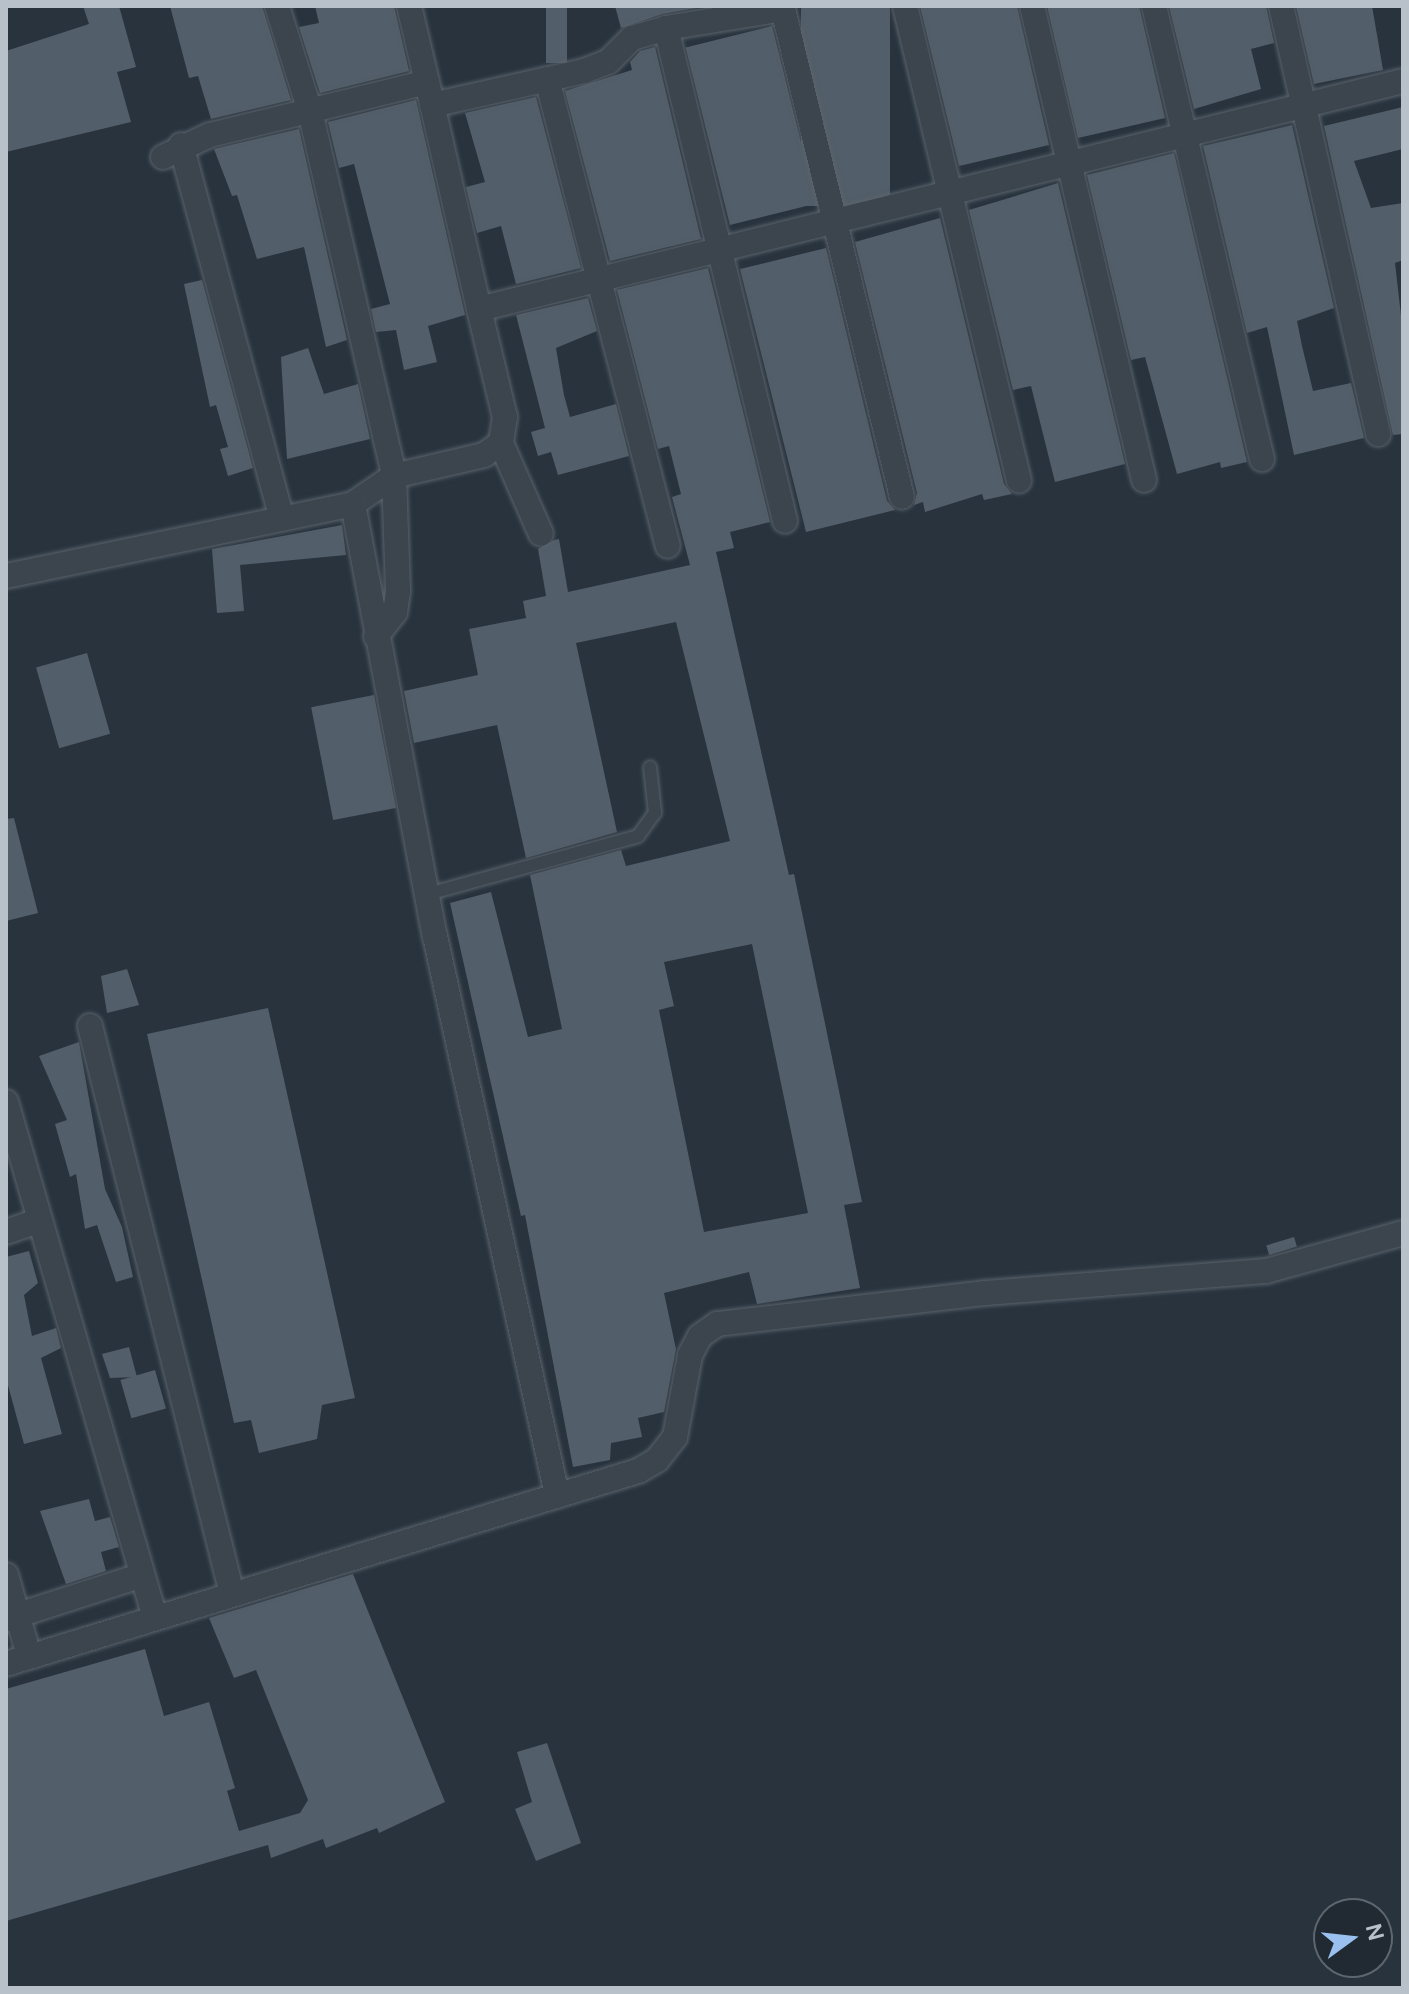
<!DOCTYPE html>
<html>
<head>
<meta charset="utf-8">
<style>
  body { margin:0 }
  #map { position:relative; width:1409px; height:1994px; overflow:hidden; background:#28333e; font-family:"DM Sans",sans-serif }
  div>[style] { position:absolute }
  .building>* { inset:0; background:#525e69; transform-origin:0 0 }
  .roads { filter:drop-shadow(0 0 2px #5a636c) drop-shadow(0 0 2px #5a636c) }
  .lane>* { height:12px; margin:-6px; padding:0 6px; transform-origin:6px; border-radius:6px; background:#3c454e }
  .street>* { height:24px; margin:-12px; padding:0 12px; transform-origin:12px; border-radius:12px; background:#3c454e }
  span { translate:-50% -50%; white-space:nowrap; text-align:center; line-height:1.15; -webkit-text-stroke:7px #212a33; paint-order:stroke }
  .frame { position:absolute; inset:0; border:8px solid #b8c0c9; pointer-events:none }
  .north { position:absolute; left:1313px; top:1898px; width:80px; height:80px; box-sizing:border-box; background:#212a33; border:2px solid #5d666f; border-radius:50%; rotate:75deg; font-size:22px; font-weight:700; line-height:32px; text-align:center; color:#b8c0c9 }
  .north::after { content:''; display:block; margin:auto; width:28px; height:36px; background:#99c0ee; clip-path:polygon(50% 0,100% 100%,50% 72%,0 100%) }
</style>
</head>
<body>
<div id="map">
  <div class="building">
    <div style="clip-path:polygon(83px 6px,119px 6px,136px 67px,117px 72px,131px 122px,6px 152px,6px 51px,89px 24px)"></div>
    <div style="clip-path:polygon(170px 6px,262px 6px,291px 100px,211px 119px,198px 76px,189px 78px)"></div>
    <div style="clip-path:polygon(315px 6px,394px 6px,409px 71px,320px 93px,299px 27px,319px 23px)"></div>
    <div style="left:546px;top:6px;width:21px;height:57px"></div>
    <div style="clip-path:polygon(615px 6px,708px 6px,662px 14px,621px 28px)"></div>
    <div style="left:801px;top:6px;width:89px;height:200px"></div>
    <div style="clip-path:polygon(920px 6px,1017px 6px,1049px 145px,959px 166px)"></div>
    <div style="clip-path:polygon(1047px 6px,1139px 6px,1165px 118px,1078px 138px)"></div>
    <div style="clip-path:polygon(1169px 6px,1266px 6px,1274px 43px,1251px 49px,1261px 89px,1194px 109px)"></div>
    <div style="clip-path:polygon(1296px 6px,1372px 6px,1383px 70px,1314px 84px)"></div>
    <div style="left:772px;top:26px;width:183px;height:89px;rotate:76deg"></div>
    <div style="clip-path:polygon(655px 47px,701px 239px,610px 261px,565px 91px,632px 70px,630px 62px,640px 51px)"></div>
    <div style="clip-path:polygon(536px 97px,581px 268px,516px 284px,501px 226px,477px 233px,466px 187px,485px 182px,465px 113px)"></div>
    <div style="clip-path:polygon(416px 100px,465px 315px,428px 326px,437px 362px,404px 370px,396px 330px,376px 332px,371px 309px,390px 304px,354px 164px,339px 168px,328px 122px)"></div>
    <div style="clip-path:polygon(1403px 107px,1403px 149px,1354px 161px,1371px 208px,1403px 203px,1403px 260px,1395px 263px,1403px 333px,1403px 434px,1393px 435px,1324px 126px)"></div>
    <div style="clip-path:polygon(1292px 125px,1334px 308px,1297px 321px,1302px 346px,1313px 391px,1351px 383px,1364px 438px,1294px 455px,1267px 327px,1247px 333px,1203px 146px)"></div>
    <div style="clip-path:polygon(299px 129px,347px 340px,326px 347px,304px 247px,257px 259px,237px 195px,232px 196px,214px 149px)"></div>
    <div style="clip-path:polygon(1174px 153px,1247px 462px,1221px 468px,1220px 462px,1177px 474px,1145px 357px,1131px 360px,1087px 175px)"></div>
    <div style="clip-path:polygon(1058px 183px,1125px 464px,1055px 482px,1031px 386px,1013px 390px,969px 210px)"></div>
    <div style="clip-path:polygon(940px 218px,1004px 484px,1012px 494px,984px 500px,982px 494px,925px 512px,923px 502px,914px 505px,917px 493px,855px 242px)"></div>
    <div style="clip-path:polygon(826px 248px,887px 501px,895px 510px,806px 532px,740px 269px)"></div>
    <div style="clip-path:polygon(evenodd,708px 268px,770px 522px,730px 532px,734px 548px,716px 552px,789px 875px,794px 874px,862px 1202px,844px 1205px,860px 1288px,757px 1304px,749px 1272px,664px 1293px,676px 1349px,664px 1412px,638px 1418px,642px 1437px,611px 1443px,610px 1460px,573px 1467px,525px 1215px,521px 1216px,450px 903px,491px 892px,528px 1037px,562px 1029px,530px 875px,621px 850px,626px 866px,730px 841px,676px 622px,576px 643px,617px 832px,526px 858px,497px 725px,414px 743px,404px 691px,478px 675px,469px 629px,526px 618px,523px 601px,546px 596px,538px 549px,554px 540px,559px 539px,568px 592px,690px 565px,672px 497px,681px 494px,669px 446px,658px 449px,617px 290px,708px 268px,752px 944px,808px 1213px,704px 1232px,659px 1010px,674px 1006px,664px 962px,752px 944px)"></div>
    <div style="clip-path:polygon(202px 280px,253px 468px,228px 476px,220px 449px,228px 447px,216px 405px,210px 407px,184px 284px)"></div>
    <div style="clip-path:polygon(588px 298px,597px 331px,556px 348px,564px 395px,570px 417px,616px 404px,629px 456px,558px 475px,551px 452px,538px 456px,531px 432px,545px 428px,516px 315px)"></div>
    <div style="clip-path:polygon(308px 348px,324px 394px,358px 384px,370px 439px,287px 459px,281px 357px)"></div>
    <div style="clip-path:polygon(342px 525px,346px 555px,240px 565px,244px 611px,217px 613px,212px 549px)"></div>
    <div style="left:87px;top:653px;width:84px;height:53px;rotate:74deg"></div>
    <div style="left:374px;top:695px;width:115px;height:64px;rotate:79deg"></div>
    <div style="clip-path:polygon(14px 818px,38px 913px,6px 921px,6px 819px)"></div>
    <div style="clip-path:polygon(127px 969px,139px 1005px,107px 1013px,101px 976px)"></div>
    <div style="clip-path:polygon(268px 1008px,355px 1398px,322px 1405px,317px 1439px,259px 1453px,251px 1420px,234px 1423px,147px 1034px)"></div>
    <div style="clip-path:polygon(79px 1042px,105px 1189px,122px 1227px,133px 1277px,116px 1282px,97px 1225px,85px 1229px,76px 1174px,70px 1177px,55px 1124px,67px 1120px,39px 1056px)"></div>
    <div style="left:1294px;top:1237px;width:10px;height:29px;rotate:73deg"></div>
    <div style="clip-path:polygon(29px 1251px,38px 1283px,24px 1295px,32px 1336px,56px 1328px,61px 1348px,41px 1358px,62px 1434px,24px 1444px,6px 1378px,6px 1257px)"></div>
    <div style="clip-path:polygon(129px 1347px,137px 1377px,110px 1378px,102px 1354px)"></div>
    <div style="left:155px;top:1370px;width:40px;height:36px;rotate:74deg"></div>
    <div style="clip-path:polygon(89px 1499px,95px 1521px,110px 1517px,119px 1547px,101px 1552px,106px 1571px,66px 1584px,40px 1511px)"></div>
    <div style="clip-path:polygon(353px 1574px,445px 1802px,379px 1833px,377px 1828px,326px 1848px,323px 1839px,271px 1858px,268px 1845px,6px 1921px,6px 1689px,145px 1649px,164px 1716px,209px 1702px,235px 1788px,227px 1791px,239px 1831px,300px 1813px,308px 1800px,256px 1670px,234px 1678px,209px 1618px)"></div>
    <div style="clip-path:polygon(547px 1743px,581px 1843px,536px 1861px,515px 1809px,532px 1802px,517px 1752px)"></div>
  </div>
  <div class="roads">
    <div class="lane">
      <div style="left:428px;top:894px;width:218px;rotate:-15.4deg"></div>
      <div style="left:638px;top:836px;width:29px;rotate:-54deg"></div>
      <div style="left:655px;top:813px;width:46px;rotate:-96.2deg"></div>
    </div>
    <div class="street">
      <div style="left:277px;top:6px;width:110px;rotate:72.6deg"></div>
      <div style="left:310px;top:111px;width:375px;rotate:77deg"></div>
      <div style="left:394px;top:476px;width:115px;rotate:88deg"></div>
      <div style="left:398px;top:591px;width:21px;rotate:98deg"></div>
      <div style="left:395px;top:612px;width:31px;rotate:128deg"></div>
      <div style="left:409px;top:6px;width:78px;rotate:76.7deg"></div>
      <div style="left:905px;top:6px;width:488px;rotate:76.5deg"></div>
      <div style="left:1032px;top:6px;width:487px;rotate:76.7deg"></div>
      <div style="left:1154px;top:6px;width:466px;rotate:76.6deg"></div>
      <div style="left:1281px;top:6px;width:439px;rotate:77.2deg"></div>
      <div style="left:666px;top:28px;width:507px;rotate:76.43deg"></div>
      <div style="left:547px;top:79px;width:482px;rotate:75.5deg"></div>
      <div style="left:432px;top:105px;width:156px;rotate:-12.6deg"></div>
      <div style="left:584px;top:71px;width:26px;rotate:-21deg"></div>
      <div style="left:608px;top:62px;width:34px;rotate:-45deg"></div>
      <div style="left:632px;top:38px;width:35px;rotate:-16deg"></div>
      <div style="left:666px;top:28px;width:119px;rotate:-9.2deg"></div>
      <div style="left:783px;top:9px;width:502px;rotate:76.3deg"></div>
      <div style="left:181px;top:145px;width:387px;rotate:74.9deg"></div>
      <div style="left:163px;top:157px;width:52px;rotate:-25.1deg"></div>
      <div style="left:210px;top:135px;width:223px;rotate:-13.7deg"></div>
      <div style="left:427px;top:82px;width:233px;rotate:77.1deg"></div>
      <div style="left:479px;top:309px;width:952px;rotate:-13.86deg"></div>
      <div style="left:479px;top:309px;width:111px;rotate:76.5deg"></div>
      <div style="left:505px;top:417px;width:26px;rotate:99deg"></div>
      <div style="left:501px;top:443px;width:21px;rotate:145deg"></div>
      <div style="left:484px;top:455px;width:92px;rotate:166.9deg"></div>
      <div style="left:394px;top:476px;width:50px;rotate:145.7deg"></div>
      <div style="left:353px;top:504px;width:440px;rotate:79.3deg"></div>
      <div style="left:435px;top:936px;width:572px;rotate:77.69deg"></div>
      <div style="left:501px;top:443px;width:99px;rotate:66.3deg"></div>
      <div style="left:6px;top:576px;width:354px;rotate:-11.7deg"></div>
      <div style="left:90px;top:1026px;width:585px;rotate:75.96deg"></div>
      <div style="left:6px;top:1102px;width:537px;rotate:73.89deg"></div>
      <div style="left:6px;top:1232px;width:34px;rotate:-19deg"></div>
      <div style="left:6px;top:1575px;width:84px;rotate:74.1deg"></div>
      <div style="left:6px;top:1619px;width:143px;rotate:-17.9deg"></div>
      <div style="left:6px;top:1664px;width:661px;rotate:-16.98deg"></div>
      <div style="left:638px;top:1471px;width:22px;rotate:-30deg"></div>
      <div style="left:657px;top:1460px;width:29px;rotate:-52deg"></div>
      <div style="left:675px;top:1437px;width:83px;rotate:-79.6deg"></div>
      <div style="left:690px;top:1355px;width:21px;rotate:-62deg"></div>
      <div style="left:700px;top:1336px;width:21px;rotate:-35deg"></div>
      <div style="left:717px;top:1324px;width:270px;rotate:-6.6deg"></div>
      <div style="left:985px;top:1293px;width:282px;rotate:-4.5deg"></div>
      <div style="left:1266px;top:1271px;width:142px;rotate:-15.5deg"></div>
    </div>
  </div>
  <div class="frame"></div>
  <div class="north">N</div>
</div>
</body>
</html>
